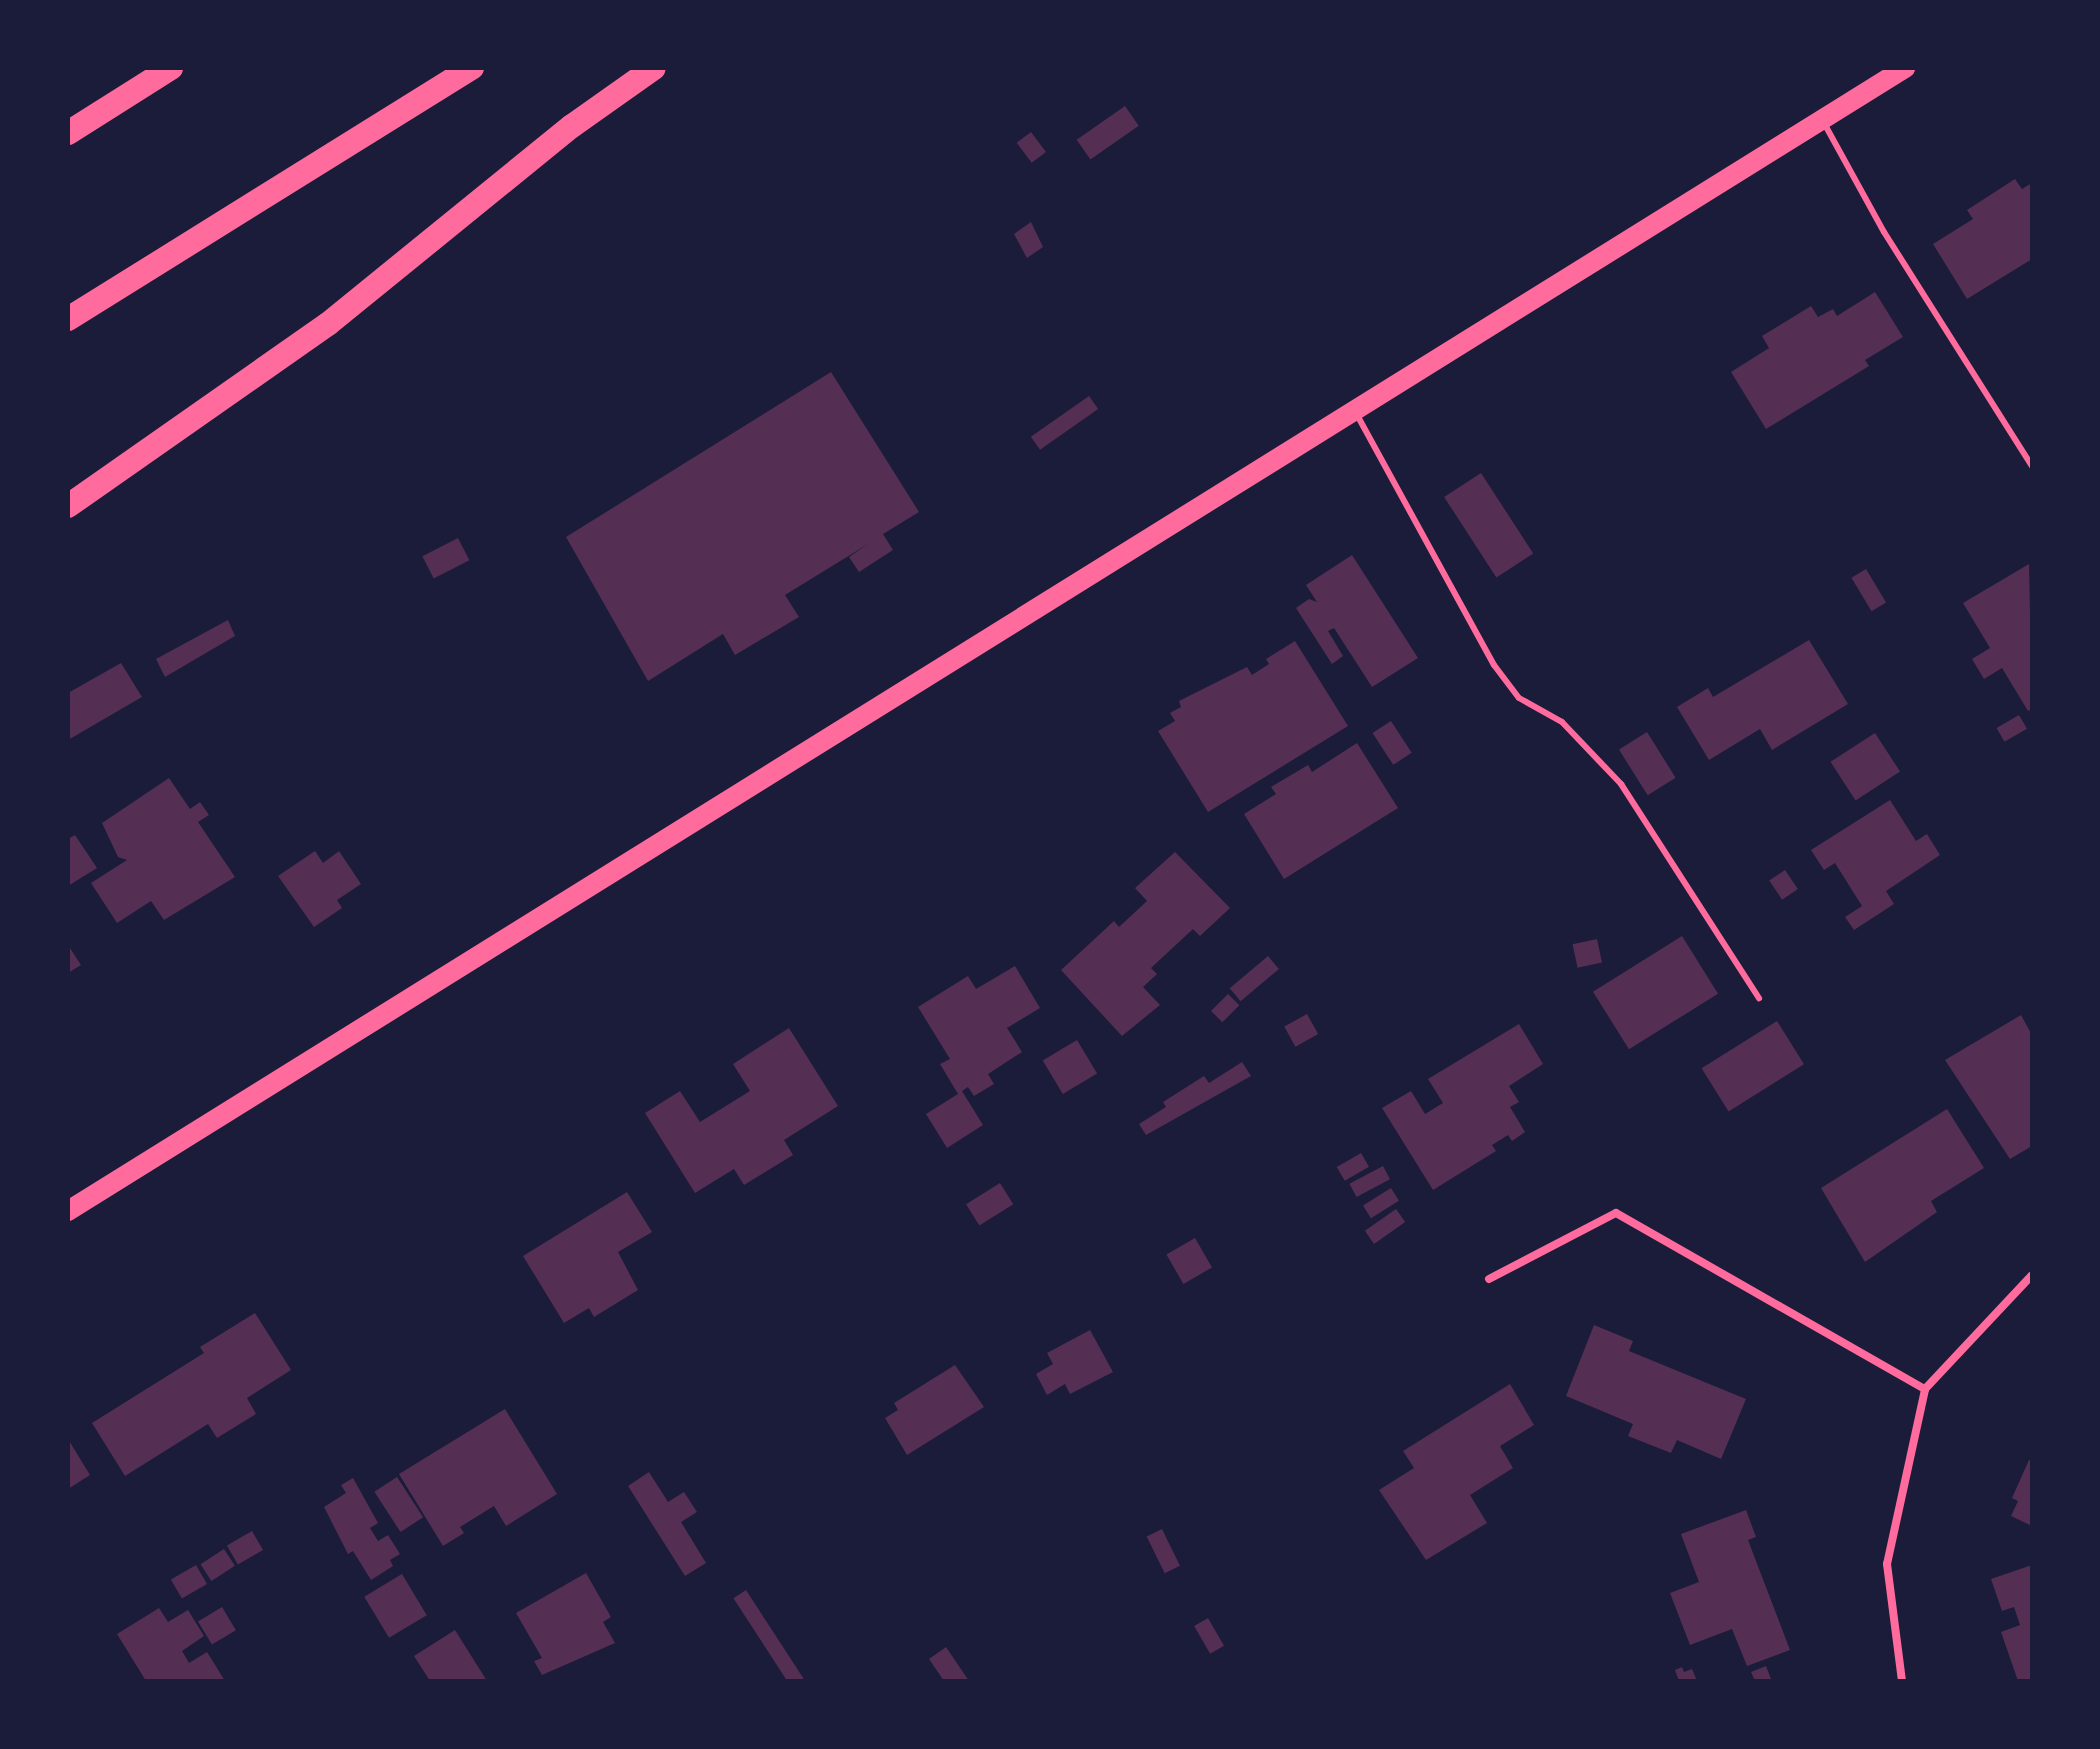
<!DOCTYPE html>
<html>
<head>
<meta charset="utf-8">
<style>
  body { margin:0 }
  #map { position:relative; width:2100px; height:1749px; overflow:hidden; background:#1b1b3a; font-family:Arial,sans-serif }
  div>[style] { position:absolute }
  .building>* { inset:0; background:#542f53; transform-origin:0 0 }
  .service>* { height:6px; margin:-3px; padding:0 3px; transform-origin:3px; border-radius:3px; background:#ff6b9d }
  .minor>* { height:8px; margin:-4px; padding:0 4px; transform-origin:4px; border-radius:4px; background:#ff6b9d }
  .primary>* { height:20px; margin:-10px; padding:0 10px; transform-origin:10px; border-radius:10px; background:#ff6b9d }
  .motorway>* { height:24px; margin:-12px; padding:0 12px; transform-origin:12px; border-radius:12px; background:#ff6b9d }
  span { translate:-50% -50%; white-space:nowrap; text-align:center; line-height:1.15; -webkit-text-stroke:7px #1b1b3a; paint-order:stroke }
  .frame { position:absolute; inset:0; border:70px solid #1b1b3a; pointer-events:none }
</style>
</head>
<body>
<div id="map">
  <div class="building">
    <div style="left:1125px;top:106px;width:24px;height:59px;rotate:55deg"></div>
    <div style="left:1031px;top:132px;width:25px;height:18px;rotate:53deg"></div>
    <div style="clip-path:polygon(2015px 179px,2022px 189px,2032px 183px,2032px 259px,1967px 299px,1933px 244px,1973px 219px,1967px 210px)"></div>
    <div style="clip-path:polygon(1031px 222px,1043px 247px,1027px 258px,1014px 234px)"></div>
    <div style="clip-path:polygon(1875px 292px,1903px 337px,1865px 360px,1869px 366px,1766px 429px,1731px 372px,1769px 348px,1762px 336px,1811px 306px,1818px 317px,1833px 309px,1837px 316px)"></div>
    <div style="clip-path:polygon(831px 372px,919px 512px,883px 534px,893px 550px,859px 572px,849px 557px,868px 544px,785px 595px,799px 617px,735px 655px,723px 634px,648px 681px,566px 537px)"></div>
    <div style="left:1089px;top:396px;width:16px;height:71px;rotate:55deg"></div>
    <div style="left:1481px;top:473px;width:96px;height:44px;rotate:57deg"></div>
    <div style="left:458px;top:538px;width:25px;height:40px;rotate:63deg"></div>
    <div style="clip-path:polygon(1352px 555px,1418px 658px,1372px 687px,1334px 628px,1328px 631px,1343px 656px,1332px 664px,1296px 608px,1309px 599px,1317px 602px,1306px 585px)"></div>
    <div style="clip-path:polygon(2029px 564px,2032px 709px,2028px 711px,2002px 668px,1984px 679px,1972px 659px,1990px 648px,1963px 603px)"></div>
    <div style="left:1866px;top:569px;width:39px;height:17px;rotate:59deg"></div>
    <div style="clip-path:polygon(228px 620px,235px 636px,165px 677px,156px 659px)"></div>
    <div style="clip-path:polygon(1809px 640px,1848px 704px,1772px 750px,1760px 729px,1709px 760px,1677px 707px,1708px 688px,1713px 697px)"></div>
    <div style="clip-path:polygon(1295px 641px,1348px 726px,1208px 812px,1158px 731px,1175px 721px,1170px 713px,1181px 707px,1179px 701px,1247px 667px,1252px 675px,1269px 664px,1266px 659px)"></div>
    <div style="clip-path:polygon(121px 663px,142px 697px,68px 740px,68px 693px)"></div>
    <div style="left:2019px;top:715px;width:16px;height:26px;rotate:60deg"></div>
    <div style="left:1391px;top:721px;width:38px;height:22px;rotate:57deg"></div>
    <div style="left:1647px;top:732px;width:54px;height:33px;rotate:58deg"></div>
    <div style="left:1875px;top:733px;width:46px;height:53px;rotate:57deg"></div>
    <div style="clip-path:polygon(1357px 743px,1398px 808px,1284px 879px,1244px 814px,1276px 794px,1271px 787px,1308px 765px,1312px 772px)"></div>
    <div style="clip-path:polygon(169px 778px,190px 809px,200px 802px,209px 815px,198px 822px,235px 877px,164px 920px,151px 901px,117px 923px,91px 883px,127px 860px,118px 857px,102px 823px)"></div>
    <div style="clip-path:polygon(1890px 800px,1916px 841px,1927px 834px,1940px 855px,1886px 891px,1894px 904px,1854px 930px,1845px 917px,1862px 906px,1835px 863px,1824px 870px,1811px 850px)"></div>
    <div style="clip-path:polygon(75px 835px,97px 868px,68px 886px,68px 839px)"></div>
    <div style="clip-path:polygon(315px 851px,323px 863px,339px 851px,361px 884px,337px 900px,342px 908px,314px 927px,278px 876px)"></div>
    <div style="clip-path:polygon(1175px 852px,1230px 908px,1200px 936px,1193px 929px,1151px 968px,1157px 974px,1143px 987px,1160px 1005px,1122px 1036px,1061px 970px,1114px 921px,1119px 927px,1147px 901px,1135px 888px)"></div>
    <div style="left:1785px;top:870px;width:23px;height:19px;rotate:56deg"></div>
    <div style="left:1682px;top:936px;width:68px;height:105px;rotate:58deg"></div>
    <div style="left:1597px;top:939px;width:24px;height:25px;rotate:78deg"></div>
    <div style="clip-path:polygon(68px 945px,81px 965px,68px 973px)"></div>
    <div style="left:1268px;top:956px;width:17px;height:50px;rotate:50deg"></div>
    <div style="clip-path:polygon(1015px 966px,1040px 1008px,1007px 1028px,1022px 1052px,988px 1074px,994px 1084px,974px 1096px,968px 1087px,962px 1091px,983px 1125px,947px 1148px,926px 1114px,958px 1094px,940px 1064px,950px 1059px,918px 1007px,968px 976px,976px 989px)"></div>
    <div style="left:1228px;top:994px;width:16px;height:24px;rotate:45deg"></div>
    <div style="left:1307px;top:1014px;width:23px;height:26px;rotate:61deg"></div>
    <div style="clip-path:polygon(2021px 1015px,2032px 1035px,2032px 1146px,2010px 1159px,1945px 1060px)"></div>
    <div style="left:1777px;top:1021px;width:51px;height:89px;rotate:58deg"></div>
    <div style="clip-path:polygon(1519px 1024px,1543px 1064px,1509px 1086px,1519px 1102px,1510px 1107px,1525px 1132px,1512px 1141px,1508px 1135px,1492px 1145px,1496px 1151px,1433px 1190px,1382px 1108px,1411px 1091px,1425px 1114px,1443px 1103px,1428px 1079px)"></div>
    <div style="clip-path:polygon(789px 1028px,838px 1106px,784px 1140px,793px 1155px,744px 1185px,734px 1169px,695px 1193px,645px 1113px,680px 1091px,700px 1122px,750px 1091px,733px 1064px)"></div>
    <div style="left:1077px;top:1040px;width:39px;height:40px;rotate:59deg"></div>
    <div style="clip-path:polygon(1242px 1062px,1251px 1076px,1146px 1135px,1139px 1124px,1166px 1107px,1163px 1102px,1204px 1076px,1209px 1083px)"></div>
    <div style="clip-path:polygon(1947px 1109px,1984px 1168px,1931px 1201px,1937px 1212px,1865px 1262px,1821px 1188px)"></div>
    <div style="left:1361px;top:1153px;width:16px;height:28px;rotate:60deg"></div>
    <div style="left:1383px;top:1166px;width:15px;height:38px;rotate:62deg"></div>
    <div style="left:1000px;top:1183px;width:25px;height:40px;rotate:58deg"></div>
    <div style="left:1391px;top:1188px;width:15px;height:33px;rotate:58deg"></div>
    <div style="clip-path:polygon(627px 1192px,652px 1232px,618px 1252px,638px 1290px,594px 1317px,589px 1308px,564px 1323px,523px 1256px)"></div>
    <div style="left:1396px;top:1209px;width:16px;height:38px;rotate:55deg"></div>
    <div style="left:1195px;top:1238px;width:34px;height:33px;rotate:60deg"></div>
    <div style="clip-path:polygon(255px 1313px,291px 1370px,247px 1398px,256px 1414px,217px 1438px,208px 1424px,125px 1476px,92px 1423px,204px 1353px,200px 1347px)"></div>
    <div style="clip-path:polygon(1594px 1325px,1633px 1341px,1629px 1351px,1746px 1399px,1721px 1459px,1677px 1440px,1671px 1453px,1628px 1436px,1633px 1424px,1566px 1396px)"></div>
    <div style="clip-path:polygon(1090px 1330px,1113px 1372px,1070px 1394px,1065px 1384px,1047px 1395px,1036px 1374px,1053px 1364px,1047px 1353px)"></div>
    <div style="clip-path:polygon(955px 1365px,984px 1407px,907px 1455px,885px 1418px,898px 1410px,894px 1403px)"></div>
    <div style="clip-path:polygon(1510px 1384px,1534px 1425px,1500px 1446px,1513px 1468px,1470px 1495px,1487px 1523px,1426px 1560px,1379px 1490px,1414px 1468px,1403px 1451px)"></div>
    <div style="clip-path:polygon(505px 1409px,557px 1494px,506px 1526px,494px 1506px,460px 1527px,464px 1533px,443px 1546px,399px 1474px)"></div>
    <div style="clip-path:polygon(68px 1439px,90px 1475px,68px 1489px)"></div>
    <div style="clip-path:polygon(2029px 1460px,2032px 1461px,2032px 1526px,2011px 1516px,2018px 1501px,2012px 1498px)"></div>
    <div style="clip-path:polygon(649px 1472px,668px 1502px,684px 1492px,697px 1512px,681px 1522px,706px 1563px,685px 1576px,628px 1486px)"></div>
    <div style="left:397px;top:1477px;width:48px;height:27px;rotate:57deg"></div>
    <div style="clip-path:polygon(353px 1478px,378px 1523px,370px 1528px,378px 1541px,388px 1535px,400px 1554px,390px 1560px,393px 1566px,371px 1580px,353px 1551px,348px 1554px,324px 1507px,346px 1493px,341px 1485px)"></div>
    <div style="clip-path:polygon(1746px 1510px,1756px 1537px,1748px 1540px,1790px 1650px,1747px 1666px,1732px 1629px,1690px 1645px,1670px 1593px,1699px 1582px,1681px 1534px)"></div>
    <div style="left:1162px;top:1529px;width:41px;height:17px;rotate:64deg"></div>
    <div style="left:252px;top:1531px;width:22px;height:29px;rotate:60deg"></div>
    <div style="left:224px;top:1549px;width:20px;height:28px;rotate:57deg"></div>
    <div style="left:196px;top:1565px;width:22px;height:29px;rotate:60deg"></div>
    <div style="clip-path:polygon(2032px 1565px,2032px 1681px,2018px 1681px,2001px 1632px,2020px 1625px,2014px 1607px,2002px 1611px,1991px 1579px)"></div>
    <div style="clip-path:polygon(586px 1573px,611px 1617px,603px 1622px,615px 1643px,542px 1675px,534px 1661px,542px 1658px,516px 1613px)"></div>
    <div style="left:402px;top:1574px;width:48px;height:44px;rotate:59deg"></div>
    <div style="left:746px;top:1590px;width:108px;height:15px;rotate:57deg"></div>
    <div style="left:222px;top:1607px;width:27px;height:28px;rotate:59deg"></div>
    <div style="clip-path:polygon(159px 1608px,168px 1622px,188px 1610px,204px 1636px,182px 1651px,189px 1663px,207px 1652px,225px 1681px,146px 1681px,117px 1634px)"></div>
    <div style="left:1208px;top:1618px;width:32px;height:16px;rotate:60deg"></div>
    <div style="clip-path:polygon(455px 1630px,487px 1681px,430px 1681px,414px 1656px)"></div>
    <div style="clip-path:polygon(946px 1647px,969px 1681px,944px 1681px,929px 1659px)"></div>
    <div style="clip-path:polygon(1766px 1666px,1771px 1679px,1755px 1681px,1751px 1672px)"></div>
    <div style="clip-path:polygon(1682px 1667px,1684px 1672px,1692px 1669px,1697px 1681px,1679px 1681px,1675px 1670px)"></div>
  </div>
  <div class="service">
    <div style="left:1824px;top:123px;width:124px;rotate:61.2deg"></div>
    <div style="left:1884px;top:232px;width:277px;rotate:57.7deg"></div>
    <div style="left:1356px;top:413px;width:287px;rotate:61.3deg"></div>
    <div style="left:1494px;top:665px;width:41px;rotate:52.9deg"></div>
    <div style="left:1519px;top:698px;width:49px;rotate:29.2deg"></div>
    <div style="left:1562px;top:722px;width:86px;rotate:46.4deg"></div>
    <div style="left:1621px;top:784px;width:255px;rotate:57.2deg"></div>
  </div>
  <div class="minor">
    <div style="left:1489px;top:1279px;width:143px;rotate:-27.5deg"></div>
    <div style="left:1616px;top:1213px;width:356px;rotate:29.7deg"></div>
    <div style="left:1902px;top:1681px;width:118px;rotate:-97.3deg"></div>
    <div style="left:1887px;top:1564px;width:179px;rotate:-77.7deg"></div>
    <div style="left:1925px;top:1389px;width:156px;rotate:-46.8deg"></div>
  </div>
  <div class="primary">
    <div style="left:68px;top:1211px;width:2164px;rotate:-31.89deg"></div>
  </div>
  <div class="motorway">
    <div style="left:68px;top:133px;width:122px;rotate:-32.3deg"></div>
    <div style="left:68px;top:319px;width:476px;rotate:-31.9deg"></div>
    <div style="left:68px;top:506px;width:317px;rotate:-35deg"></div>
    <div style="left:328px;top:324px;width:314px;rotate:-39.1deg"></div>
    <div style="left:572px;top:126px;width:100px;rotate:-35.3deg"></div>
  </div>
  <div class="frame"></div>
</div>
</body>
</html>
